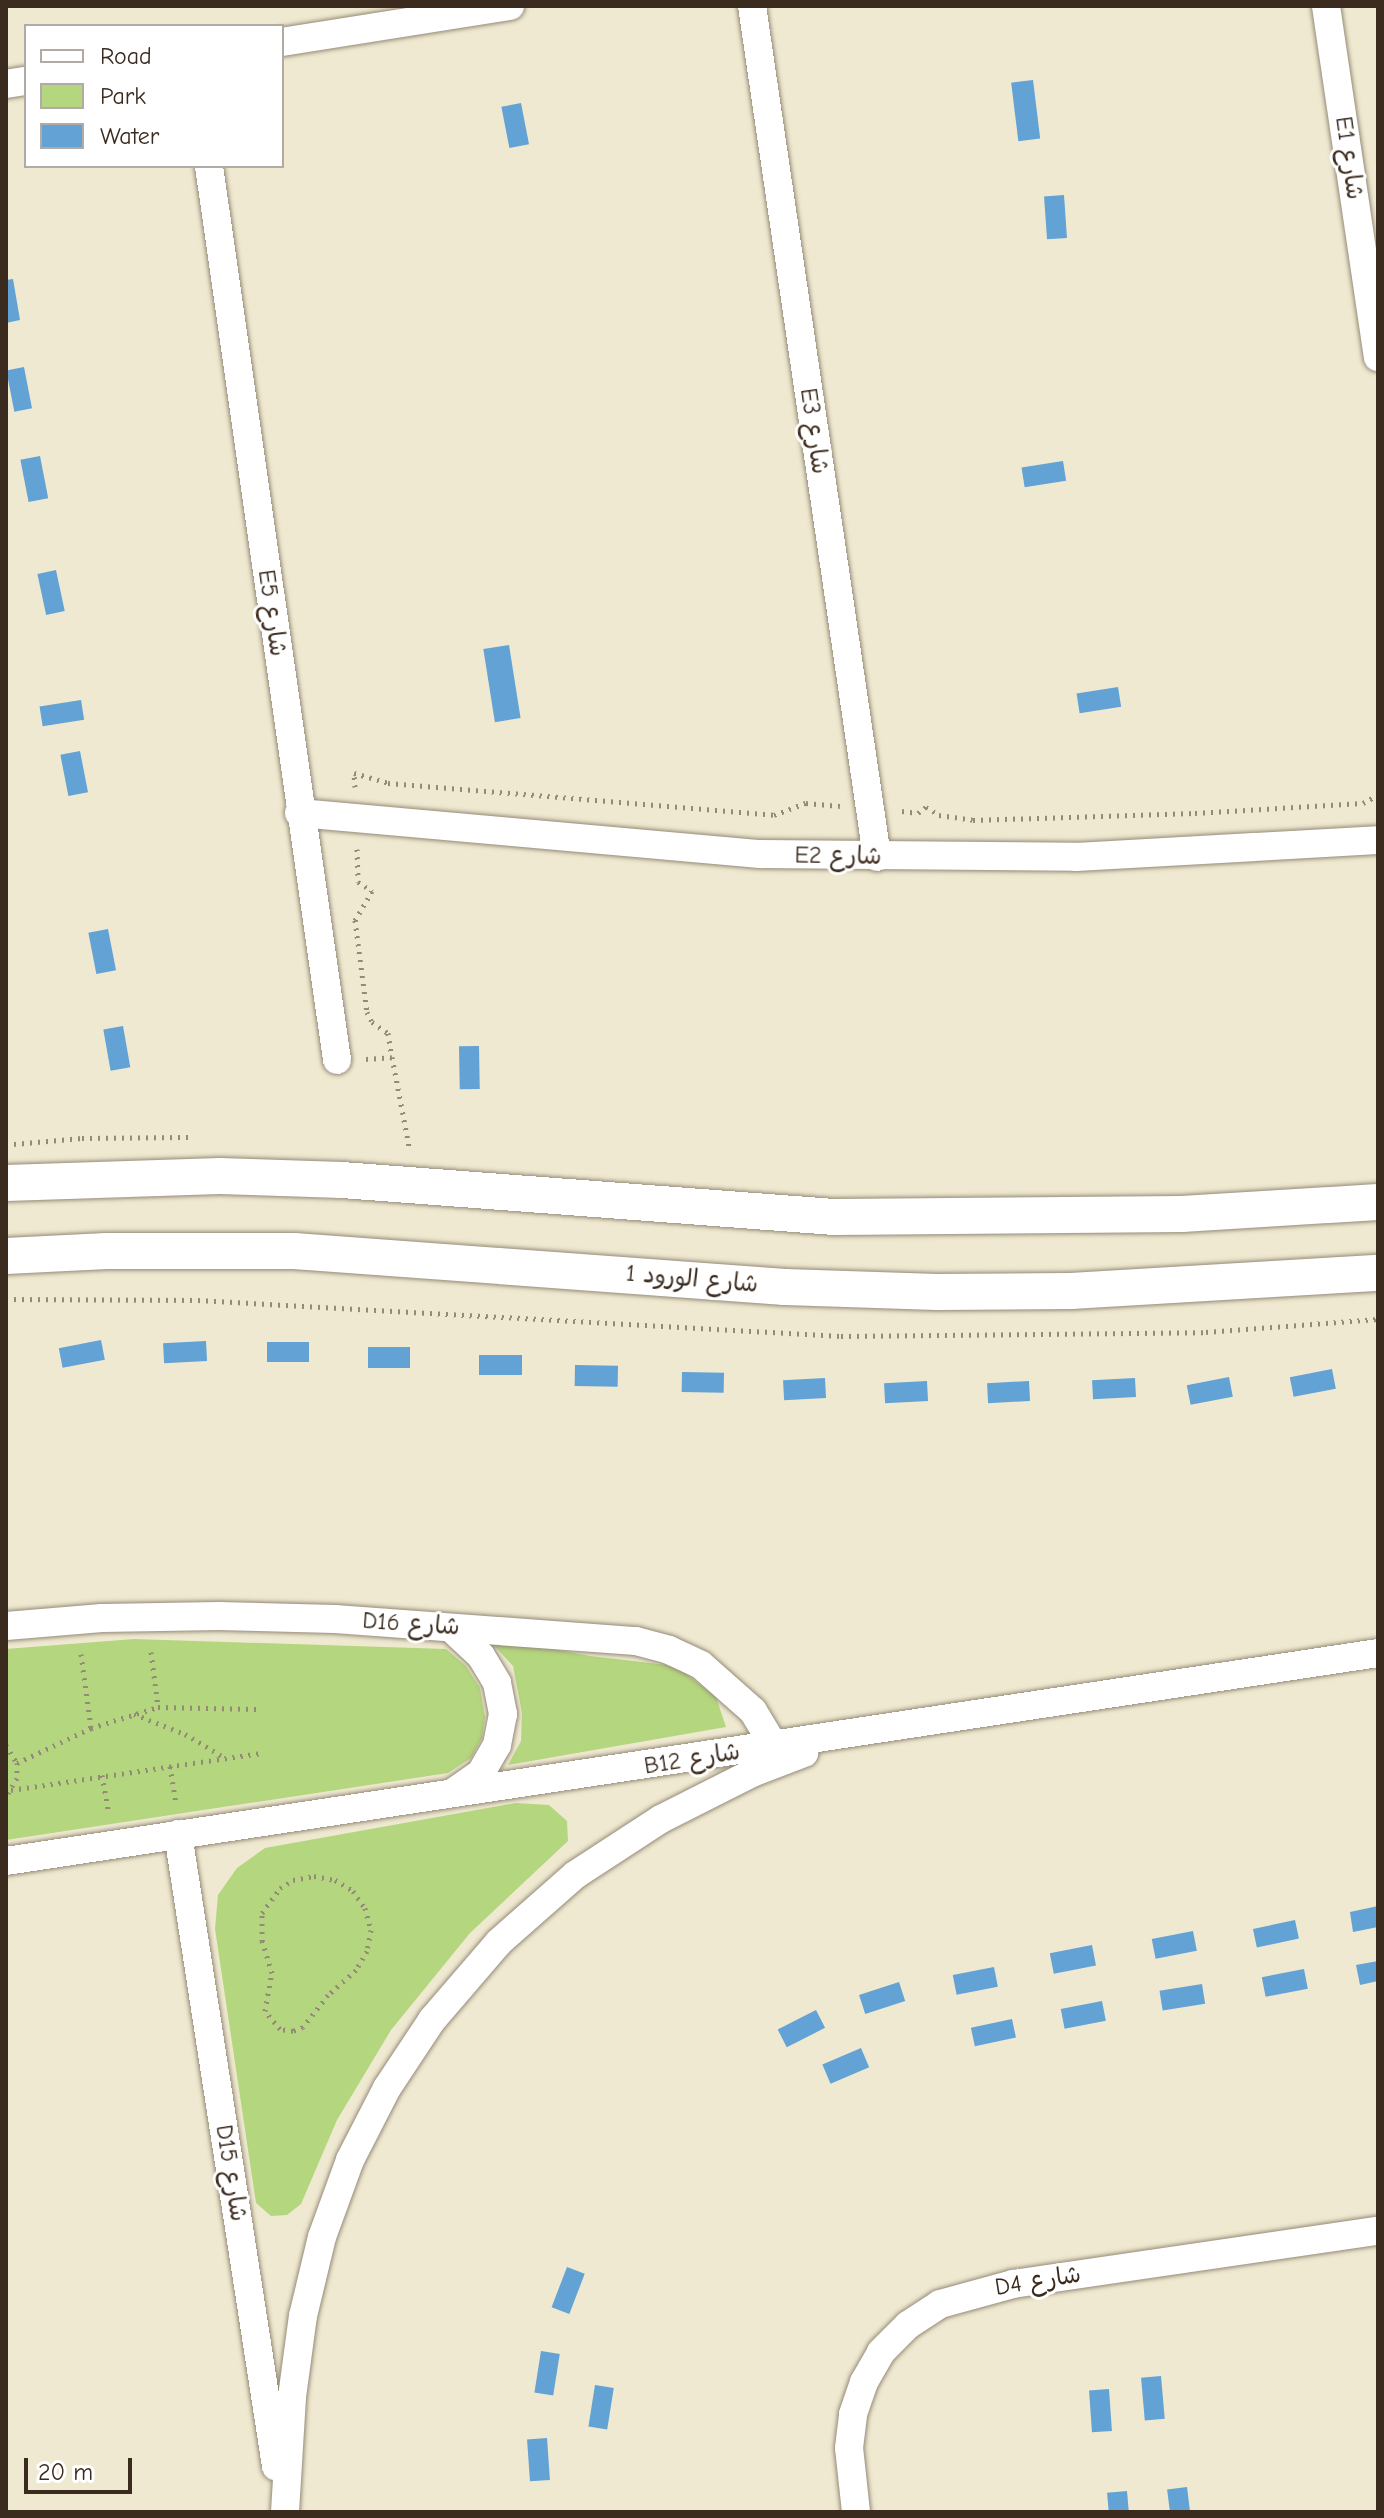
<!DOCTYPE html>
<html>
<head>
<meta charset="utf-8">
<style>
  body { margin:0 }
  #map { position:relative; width:1384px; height:2518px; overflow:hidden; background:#efe9d1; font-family:"Comic Neue","Playpen Sans Arabic",sans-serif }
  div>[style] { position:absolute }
  .green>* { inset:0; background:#b4d67e }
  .water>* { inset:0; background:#62a2d5; transform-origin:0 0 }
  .path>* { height:5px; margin-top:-2.5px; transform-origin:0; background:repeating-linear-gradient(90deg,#958a78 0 2px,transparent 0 8px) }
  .roads { filter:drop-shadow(0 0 2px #958a78) drop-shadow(0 0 2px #958a78) }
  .minor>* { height:28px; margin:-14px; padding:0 14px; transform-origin:14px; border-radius:14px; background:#fff }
  .tertiary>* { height:36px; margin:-18px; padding:0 18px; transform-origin:18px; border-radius:18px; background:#fff }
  span { translate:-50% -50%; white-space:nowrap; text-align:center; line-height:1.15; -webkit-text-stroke:6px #fff; paint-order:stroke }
  .street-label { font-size:24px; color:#3b2a1e }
  .frame { position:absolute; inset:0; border:8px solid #3b2a1e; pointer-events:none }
  .legend { position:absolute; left:24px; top:24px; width:260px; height:144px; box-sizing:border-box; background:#fff; border:2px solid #b1aaa5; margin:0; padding:10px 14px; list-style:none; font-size:24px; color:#3b2a1e }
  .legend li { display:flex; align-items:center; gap:16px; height:40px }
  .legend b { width:40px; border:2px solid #b1aaa5 }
  .scale { position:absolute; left:24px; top:2458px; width:108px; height:36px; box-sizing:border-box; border:4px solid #3b2a1e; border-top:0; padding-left:10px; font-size:24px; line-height:28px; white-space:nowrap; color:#3b2a1e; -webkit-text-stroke:6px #fff; paint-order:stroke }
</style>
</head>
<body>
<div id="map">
  <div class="green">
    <div style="clip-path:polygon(485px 1636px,590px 1656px,676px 1666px,716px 1697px,726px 1727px,508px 1765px,521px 1741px,522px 1713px,513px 1666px)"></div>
    <div style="clip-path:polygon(134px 1639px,446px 1649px,466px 1666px,480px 1688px,485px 1717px,482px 1738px,471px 1758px,448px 1773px,6px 1840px,6px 1649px)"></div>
    <div style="clip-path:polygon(516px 1803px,549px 1805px,567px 1821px,568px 1841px,470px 1933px,391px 2030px,337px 2120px,301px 2204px,287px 2215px,271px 2216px,256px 2203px,215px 1929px,218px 1895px,237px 1868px,265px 1848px)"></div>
  </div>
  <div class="water">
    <div style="left:1033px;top:80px;width:59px;height:22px;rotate:83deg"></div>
    <div style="left:521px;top:103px;width:42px;height:20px;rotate:79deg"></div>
    <div style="left:1064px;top:195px;width:43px;height:20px;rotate:86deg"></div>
    <div style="clip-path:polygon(13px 279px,20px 320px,6px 323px,6px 280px)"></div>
    <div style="left:24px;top:367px;width:42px;height:18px;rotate:79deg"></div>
    <div style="left:40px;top:456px;width:43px;height:20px;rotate:79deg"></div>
    <div style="left:1063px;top:461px;width:20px;height:42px;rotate:81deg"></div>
    <div style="left:56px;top:570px;width:42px;height:19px;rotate:78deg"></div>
    <div style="left:509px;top:645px;width:74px;height:26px;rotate:81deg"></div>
    <div style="left:1118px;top:687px;width:20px;height:42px;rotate:81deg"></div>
    <div style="left:81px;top:700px;width:20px;height:42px;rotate:81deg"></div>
    <div style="left:80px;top:751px;width:42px;height:20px;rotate:79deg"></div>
    <div style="left:108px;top:929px;width:42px;height:20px;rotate:79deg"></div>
    <div style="left:123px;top:1026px;width:42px;height:20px;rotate:80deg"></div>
    <div style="left:479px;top:1046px;width:43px;height:20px;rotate:89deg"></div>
    <div style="left:101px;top:1340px;width:20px;height:43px;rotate:79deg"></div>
    <div style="left:206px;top:1341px;width:20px;height:43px;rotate:87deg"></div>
    <div style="left:267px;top:1342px;width:42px;height:20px"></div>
    <div style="left:410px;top:1347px;width:21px;height:42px;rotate:90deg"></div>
    <div style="left:479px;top:1355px;width:43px;height:20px"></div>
    <div style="left:575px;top:1365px;width:43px;height:21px;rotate:1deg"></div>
    <div style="left:1332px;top:1369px;width:20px;height:43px;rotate:79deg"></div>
    <div style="left:682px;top:1372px;width:42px;height:20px;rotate:1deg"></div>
    <div style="left:1229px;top:1377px;width:20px;height:43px;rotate:79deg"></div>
    <div style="left:825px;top:1378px;width:20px;height:42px;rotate:87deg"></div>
    <div style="left:1135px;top:1378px;width:19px;height:43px;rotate:87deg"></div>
    <div style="left:927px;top:1381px;width:20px;height:43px;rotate:87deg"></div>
    <div style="left:1029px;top:1381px;width:20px;height:42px;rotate:87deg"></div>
    <div style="clip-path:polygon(1378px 1906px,1378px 1927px,1353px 1932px,1350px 1912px)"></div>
    <div style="left:1295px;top:1920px;width:19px;height:43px;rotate:78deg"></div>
    <div style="left:1193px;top:1931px;width:20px;height:42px;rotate:79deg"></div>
    <div style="left:1092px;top:1945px;width:21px;height:43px;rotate:79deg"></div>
    <div style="clip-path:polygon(1378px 1961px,1378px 1981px,1360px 1985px,1356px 1965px)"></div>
    <div style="left:994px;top:1967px;width:20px;height:42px;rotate:79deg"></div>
    <div style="left:1304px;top:1969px;width:20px;height:43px;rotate:79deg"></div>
    <div style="left:899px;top:1982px;width:20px;height:42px;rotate:72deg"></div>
    <div style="left:1202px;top:1984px;width:20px;height:43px;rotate:81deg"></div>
    <div style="left:1102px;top:2001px;width:20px;height:42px;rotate:79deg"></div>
    <div style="left:816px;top:2010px;width:20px;height:43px;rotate:63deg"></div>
    <div style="left:1012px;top:2019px;width:19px;height:42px;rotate:78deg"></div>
    <div style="left:861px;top:2048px;width:21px;height:42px;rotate:67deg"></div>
    <div style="left:567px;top:2267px;width:19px;height:43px;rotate:21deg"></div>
    <div style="left:541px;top:2351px;width:19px;height:42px;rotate:9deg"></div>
    <div style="left:1161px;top:2376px;width:43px;height:20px;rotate:85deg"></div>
    <div style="left:595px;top:2385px;width:19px;height:42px;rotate:9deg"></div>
    <div style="left:1109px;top:2389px;width:42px;height:20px;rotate:86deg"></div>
    <div style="left:547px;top:2438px;width:42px;height:20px;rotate:86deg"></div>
    <div style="left:1187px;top:2487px;width:25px;height:20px;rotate:83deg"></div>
    <div style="left:1127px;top:2491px;width:21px;height:20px;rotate:85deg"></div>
  </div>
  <div class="path">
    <div style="left:355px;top:787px;width:14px;rotate:-94deg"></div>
    <div style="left:354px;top:773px;width:35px;rotate:16deg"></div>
    <div style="left:388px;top:783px;width:387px;rotate:4.7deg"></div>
    <div style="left:774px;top:815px;width:34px;rotate:-21deg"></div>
    <div style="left:806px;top:803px;width:34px;rotate:5deg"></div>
    <div style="left:902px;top:811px;width:16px;rotate:7deg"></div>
    <div style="left:918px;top:813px;width:10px;rotate:-37deg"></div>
    <div style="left:926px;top:807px;width:15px;rotate:32deg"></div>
    <div style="left:939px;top:815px;width:34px;rotate:8deg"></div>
    <div style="left:973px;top:820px;width:222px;rotate:-1.8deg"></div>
    <div style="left:1195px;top:813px;width:168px;rotate:-3.4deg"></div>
    <div style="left:1363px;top:803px;width:17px;rotate:-28deg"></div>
    <div style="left:357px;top:849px;width:33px;rotate:88deg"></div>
    <div style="left:358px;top:882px;width:17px;rotate:33deg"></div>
    <div style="left:372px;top:891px;width:34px;rotate:120deg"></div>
    <div style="left:355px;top:920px;width:93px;rotate:82.6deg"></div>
    <div style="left:367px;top:1012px;width:11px;rotate:63deg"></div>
    <div style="left:372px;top:1022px;width:19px;rotate:35deg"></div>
    <div style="left:388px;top:1033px;width:24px;rotate:81deg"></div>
    <div style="left:366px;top:1059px;width:26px;rotate:-4deg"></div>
    <div style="left:392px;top:1057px;width:96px;rotate:79.2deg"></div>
    <div style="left:14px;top:1144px;width:68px;rotate:-5deg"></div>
    <div style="left:82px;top:1138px;width:106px;rotate:-0.5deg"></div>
    <div style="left:6px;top:1299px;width:192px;rotate:0.3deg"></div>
    <div style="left:198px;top:1300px;width:644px;rotate:3.2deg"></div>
    <div style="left:841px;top:1336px;width:365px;rotate:-0.6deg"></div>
    <div style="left:1206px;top:1332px;width:172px;rotate:-4.3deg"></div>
    <div style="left:151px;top:1652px;width:55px;rotate:82.7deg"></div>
    <div style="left:81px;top:1654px;width:75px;rotate:82.3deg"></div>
    <div style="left:134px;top:1714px;width:55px;rotate:21.4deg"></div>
    <div style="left:185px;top:1734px;width:47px;rotate:31deg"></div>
    <div style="left:6px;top:1745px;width:21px;rotate:59deg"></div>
    <div style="left:17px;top:1763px;width:15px;rotate:90deg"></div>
    <div style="left:17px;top:1778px;width:21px;rotate:121deg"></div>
    <div style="left:17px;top:1763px;width:82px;rotate:-25.3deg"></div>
    <div style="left:91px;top:1728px;width:70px;rotate:-17.4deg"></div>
    <div style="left:158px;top:1707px;width:99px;rotate:1.2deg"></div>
    <div style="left:170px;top:1766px;width:39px;rotate:81deg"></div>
    <div style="left:102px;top:1775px;width:39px;rotate:80deg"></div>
    <div style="left:11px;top:1790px;width:255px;rotate:-8.4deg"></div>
    <div style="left:314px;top:1876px;width:21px;rotate:11deg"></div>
    <div style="left:335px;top:1880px;width:21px;rotate:31deg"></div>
    <div style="left:353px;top:1891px;width:21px;rotate:55deg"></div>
    <div style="left:365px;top:1908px;width:23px;rotate:75deg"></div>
    <div style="left:371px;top:1930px;width:21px;rotate:101deg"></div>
    <div style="left:367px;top:1951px;width:22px;rotate:120deg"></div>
    <div style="left:356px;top:1970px;width:38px;rotate:138deg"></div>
    <div style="left:328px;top:1995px;width:41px;rotate:128deg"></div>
    <div style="left:303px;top:2027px;width:11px;rotate:158deg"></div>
    <div style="left:293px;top:2031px;width:13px;rotate:-171deg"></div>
    <div style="left:280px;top:2029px;width:23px;rotate:-130deg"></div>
    <div style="left:265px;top:2011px;width:39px;rotate:-80deg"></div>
    <div style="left:272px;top:1973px;width:34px;rotate:-107deg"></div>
    <div style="left:262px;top:1941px;width:28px;rotate:-90deg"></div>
    <div style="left:262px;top:1913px;width:31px;rotate:-54deg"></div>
    <div style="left:280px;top:1888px;width:15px;rotate:-32deg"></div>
    <div style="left:293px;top:1880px;width:21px;rotate:-11deg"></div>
  </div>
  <div class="roads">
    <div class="minor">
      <div style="left:752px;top:6px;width:860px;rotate:81.64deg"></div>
      <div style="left:1326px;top:6px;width:355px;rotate:81.6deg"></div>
      <div style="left:282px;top:42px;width:231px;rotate:-9deg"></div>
      <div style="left:6px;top:84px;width:20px;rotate:-9deg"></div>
      <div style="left:209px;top:166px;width:903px;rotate:81.85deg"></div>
      <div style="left:299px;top:813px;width:463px;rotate:5.1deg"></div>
      <div style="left:760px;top:854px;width:316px;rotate:0.5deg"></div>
      <div style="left:1076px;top:857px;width:302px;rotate:-3.2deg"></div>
      <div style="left:6px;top:1626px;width:96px;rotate:-4.8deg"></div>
      <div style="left:102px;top:1618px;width:117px;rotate:-1deg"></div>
      <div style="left:219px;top:1616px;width:116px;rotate:1.5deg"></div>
      <div style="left:335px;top:1619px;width:302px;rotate:4.2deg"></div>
      <div style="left:636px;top:1641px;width:34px;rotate:15deg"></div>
      <div style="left:669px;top:1650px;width:35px;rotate:25deg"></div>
      <div style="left:701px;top:1665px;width:69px;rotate:41.5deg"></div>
      <div style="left:753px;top:1711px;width:41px;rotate:59deg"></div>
      <div style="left:451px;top:1628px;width:41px;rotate:43deg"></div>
      <div style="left:481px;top:1656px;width:31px;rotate:59deg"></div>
      <div style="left:497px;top:1683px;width:32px;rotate:79deg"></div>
      <div style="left:503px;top:1714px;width:32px;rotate:101deg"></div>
      <div style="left:497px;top:1745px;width:32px;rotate:120deg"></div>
      <div style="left:481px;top:1773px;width:35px;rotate:145deg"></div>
      <div style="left:178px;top:1834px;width:640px;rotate:81.19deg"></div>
      <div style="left:6px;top:1861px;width:1388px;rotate:-8.62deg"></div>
      <div style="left:285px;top:2512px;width:115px;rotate:-86.5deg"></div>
      <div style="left:292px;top:2397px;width:82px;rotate:-82.3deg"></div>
      <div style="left:303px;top:2316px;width:81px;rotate:-76.5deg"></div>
      <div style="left:322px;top:2237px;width:82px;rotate:-70deg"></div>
      <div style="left:350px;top:2160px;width:81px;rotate:-62.8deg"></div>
      <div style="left:387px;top:2088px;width:82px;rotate:-56.5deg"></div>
      <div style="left:432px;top:2020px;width:103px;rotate:-49.3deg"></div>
      <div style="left:499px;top:1942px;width:101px;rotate:-41.4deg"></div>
      <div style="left:575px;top:1875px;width:103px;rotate:-33.1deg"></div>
      <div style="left:661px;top:1819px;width:102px;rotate:-26.8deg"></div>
      <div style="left:752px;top:1773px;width:56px;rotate:-21deg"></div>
      <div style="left:856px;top:2512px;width:64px;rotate:-96.2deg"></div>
      <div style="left:849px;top:2448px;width:34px;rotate:-83deg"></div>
      <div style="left:853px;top:2414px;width:34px;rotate:-71deg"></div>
      <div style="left:864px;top:2382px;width:34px;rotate:-60deg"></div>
      <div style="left:881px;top:2352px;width:38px;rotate:-45deg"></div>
      <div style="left:908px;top:2325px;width:38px;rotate:-33deg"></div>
      <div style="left:940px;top:2304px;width:76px;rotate:-15.3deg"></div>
      <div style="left:1013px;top:2284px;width:369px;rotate:-8.3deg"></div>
    </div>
    <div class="tertiary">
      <div style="left:6px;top:1183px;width:214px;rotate:-1.9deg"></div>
      <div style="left:220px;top:1176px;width:122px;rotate:1.9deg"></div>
      <div style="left:342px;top:1180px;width:494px;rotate:4.3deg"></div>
      <div style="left:835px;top:1217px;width:347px;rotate:-0.5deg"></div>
      <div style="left:1182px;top:1214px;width:196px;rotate:-3.5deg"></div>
      <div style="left:6px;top:1256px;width:101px;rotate:-2.8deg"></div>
      <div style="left:107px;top:1251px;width:187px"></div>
      <div style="left:294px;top:1251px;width:492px;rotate:4.2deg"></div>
      <div style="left:785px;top:1287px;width:152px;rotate:1.9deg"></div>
      <div style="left:937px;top:1292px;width:134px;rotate:-0.4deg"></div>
      <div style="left:1071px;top:1291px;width:308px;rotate:-3.4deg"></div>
    </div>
  </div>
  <div class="street-label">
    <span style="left:1349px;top:158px;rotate:82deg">E1 شارع</span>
    <span style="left:814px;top:431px;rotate:82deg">E3 شارع</span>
    <span style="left:272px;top:613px;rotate:82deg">E5 شارع</span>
    <span style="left:838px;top:856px;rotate:1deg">E2 شارع</span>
    <span style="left:692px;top:1279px;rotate:5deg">شارع الورود 1</span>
    <span style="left:411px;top:1624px;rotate:4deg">D16 شارع</span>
    <span style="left:692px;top:1759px;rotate:-9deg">B12 شارع</span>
    <span style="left:231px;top:2173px;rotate:81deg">D15 شارع</span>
    <span style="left:1038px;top:2281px;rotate:-9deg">D4 شارع</span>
  </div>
  <div class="frame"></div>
  <ul class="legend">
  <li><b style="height:10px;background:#fff"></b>Road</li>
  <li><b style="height:22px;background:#b4d67e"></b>Park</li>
  <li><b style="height:22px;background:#62a2d5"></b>Water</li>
  </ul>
  <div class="scale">20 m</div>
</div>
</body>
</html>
